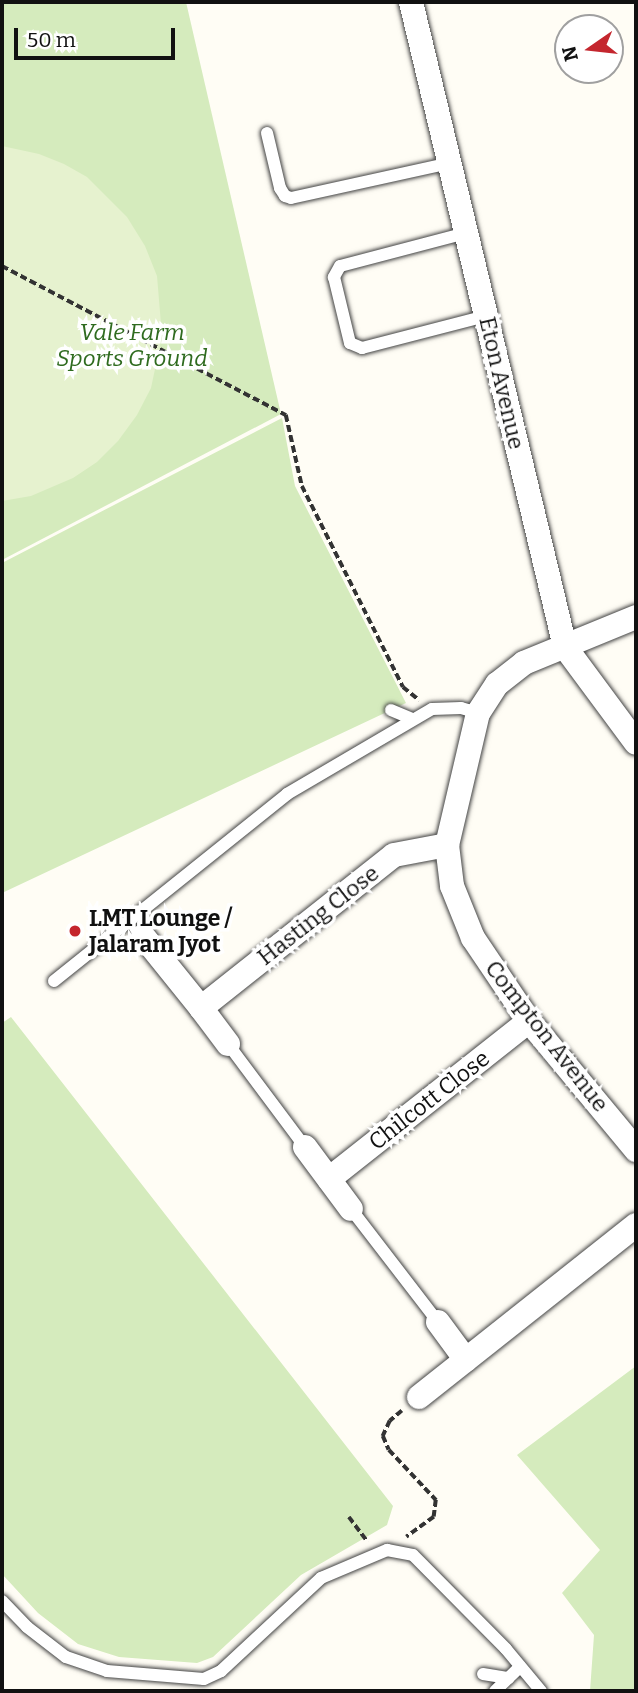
<!DOCTYPE html>
<html>
<head>
<meta charset="utf-8">
<style>
  body { margin:0 }
  #map { position:relative; width:638px; height:1693px; overflow:hidden; background:#fffdf5; font-family:Bitter,serif }
  div>[style] { position:absolute }
  .green>* { inset:0; background:#d5ebbd }
  .pitch>* { inset:0; background:#e6f2cf }
  .path>* { height:3.5px; margin-top:-1.75px; transform-origin:0; background:repeating-linear-gradient(90deg,#333 0 7px,transparent 0 10.5px) }
  .roads { filter:drop-shadow(0 0 2px #444) drop-shadow(0 0 2px #444) }
  .service>* { height:12px; margin:-6px; padding:0 6px; transform-origin:6px; border-radius:6px; background:#fff }
  .minor>* { height:24px; margin:-12px; padding:0 12px; transform-origin:12px; border-radius:12px; background:#fff }
  .dots>* { width:19px; height:19px; translate:-50% -50%; box-sizing:border-box; border:4px solid #fff; border-radius:50% }
  span { translate:-50% -50%; white-space:nowrap; text-align:center; line-height:1.15; -webkit-text-stroke:7px #fff; paint-order:stroke }
  .park-label { font-size:23px; color:#2f6b1f; font-style:italic }
  .street-label { font-size:23px; color:#111 }
  .poi-label { font-size:23px; color:#111; font-weight:700 }
  .left { translate:0 -50%; text-align:left }
  .frame { position:absolute; inset:0; border:4px solid #111; pointer-events:none }
  .north { position:absolute; left:554px; top:14px; width:70px; height:70px; box-sizing:border-box; background:#fff; border:2px solid #a0a0a0; border-radius:50%; rotate:256deg; font-size:19px; font-weight:700; line-height:28px; text-align:center; color:#111 }
  .north::after { content:''; display:block; margin:auto; width:24px; height:32px; background:#c4262e; clip-path:polygon(50% 0,100% 100%,50% 72%,0 100%) }
  .scale { position:absolute; left:14px; top:28px; width:161px; height:32px; box-sizing:border-box; border:4px solid #111; border-top:0; padding-left:9px; font-size:21px; line-height:24px; white-space:nowrap; color:#111; -webkit-text-stroke:5px #fff; paint-order:stroke }
</style>
</head>
<body>
<div id="map">
  <div class="green">
    <div style="clip-path:polygon(2px 2px,186px 2px,281px 414px,2px 560px)"></div>
    <div style="clip-path:polygon(282px 418px,295px 486px,406px 703px,2px 893px,2px 563px)"></div>
    <div style="clip-path:polygon(11px 1017px,393px 1506px,387px 1525px,301px 1575px,213px 1657px,197px 1663px,119px 1657px,78px 1644px,38px 1613px,2px 1574px,2px 1023px)"></div>
    <div style="clip-path:polygon(636px 1366px,636px 1691px,590px 1691px,594px 1635px,562px 1593px,600px 1550px,517px 1455px)"></div>
  </div>
  <div class="pitch">
    <div style="clip-path:polygon(2px 146px,39px 154px,64px 164px,87px 177px,127px 217px,145px 246px,157px 276px,162px 336px,151px 388px,137px 415px,118px 441px,97px 462px,73px 478px,31px 496px,2px 501px)"></div>
  </div>
  <div class="path">
    <div style="left:2px;top:266px;width:321px;rotate:27.7deg"></div>
    <div style="left:286px;top:415px;width:73px;rotate:77.3deg"></div>
    <div style="left:302px;top:486px;width:225px;rotate:63.3deg"></div>
    <div style="left:403px;top:687px;width:21px;rotate:39deg"></div>
    <div style="left:402px;top:1411px;width:16px;rotate:140deg"></div>
    <div style="left:390px;top:1421px;width:17px;rotate:115deg"></div>
    <div style="left:383px;top:1436px;width:15px;rotate:67deg"></div>
    <div style="left:389px;top:1450px;width:69px;rotate:46.8deg"></div>
    <div style="left:436px;top:1500px;width:17px;rotate:97deg"></div>
    <div style="left:434px;top:1517px;width:34px;rotate:144deg"></div>
    <div style="left:349px;top:1517px;width:31px;rotate:53deg"></div>
  </div>
  <div class="roads">
    <div class="service">
      <div style="left:267px;top:133px;width:57px;rotate:76.7deg"></div>
      <div style="left:280px;top:188px;width:9px;rotate:58deg"></div>
      <div style="left:285px;top:196px;width:6px;rotate:18deg"></div>
      <div style="left:291px;top:198px;width:163px;rotate:-12.4deg"></div>
      <div style="left:466px;top:233px;width:130px;rotate:165.3deg"></div>
      <div style="left:340px;top:266px;width:13px;rotate:119deg"></div>
      <div style="left:334px;top:277px;width:68px;rotate:76.4deg"></div>
      <div style="left:350px;top:343px;width:13px;rotate:23deg"></div>
      <div style="left:362px;top:348px;width:128px;rotate:-14.5deg"></div>
      <div style="left:391px;top:710px;width:23px;rotate:23deg"></div>
      <div style="left:54px;top:981px;width:299px;rotate:-38.7deg"></div>
      <div style="left:287px;top:794px;width:168px;rotate:-30.4deg"></div>
      <div style="left:432px;top:709px;width:29px;rotate:-2deg"></div>
      <div style="left:461px;top:708px;width:18px;rotate:16deg"></div>
      <div style="left:228px;top:1044px;width:129px;rotate:53.2deg"></div>
      <div style="left:351px;top:1209px;width:143px;rotate:52.4deg"></div>
      <div style="left:2px;top:1601px;width:36px;rotate:46deg"></div>
      <div style="left:27px;top:1627px;width:49px;rotate:37.6deg"></div>
      <div style="left:66px;top:1657px;width:43px;rotate:18.9deg"></div>
      <div style="left:107px;top:1671px;width:97px;rotate:4.7deg"></div>
      <div style="left:204px;top:1679px;width:19px;rotate:-25deg"></div>
      <div style="left:221px;top:1671px;width:137px;rotate:-42.9deg"></div>
      <div style="left:321px;top:1578px;width:72px;rotate:-23deg"></div>
      <div style="left:387px;top:1550px;width:26px;rotate:11deg"></div>
      <div style="left:413px;top:1555px;width:132px;rotate:45.3deg"></div>
      <div style="left:506px;top:1649px;width:55px;rotate:50.2deg"></div>
      <div style="left:483px;top:1674px;width:26px;rotate:9deg"></div>
      <div style="left:495px;top:1691px;width:35px;rotate:-44deg"></div>
    </div>
    <div class="minor">
      <div style="left:411px;top:2px;width:663px;rotate:76.57deg"></div>
      <div style="left:565px;top:647px;width:119px;rotate:53.5deg"></div>
      <div style="left:636px;top:617px;width:121px;rotate:157.7deg"></div>
      <div style="left:524px;top:663px;width:34px;rotate:142deg"></div>
      <div style="left:497px;top:684px;width:35px;rotate:123deg"></div>
      <div style="left:478px;top:713px;width:136px;rotate:103.2deg"></div>
      <div style="left:447px;top:845px;width:41px;rotate:83deg"></div>
      <div style="left:452px;top:886px;width:56px;rotate:68deg"></div>
      <div style="left:473px;top:938px;width:100px;rotate:56deg"></div>
      <div style="left:529px;top:1021px;width:168px;rotate:50.3deg"></div>
      <div style="left:143px;top:936px;width:92px;rotate:51.1deg"></div>
      <div style="left:201px;top:1008px;width:246px;rotate:-38.4deg"></div>
      <div style="left:394px;top:855px;width:54px;rotate:-10.7deg"></div>
      <div style="left:201px;top:1008px;width:45px;rotate:53.1deg"></div>
      <div style="left:305px;top:1147px;width:77px;rotate:53.4deg"></div>
      <div style="left:329px;top:1179px;width:255px;rotate:-38.3deg"></div>
      <div style="left:438px;top:1322px;width:47px;rotate:53.6deg"></div>
      <div style="left:419px;top:1397px;width:277px;rotate:-38.4deg"></div>
    </div>
  </div>
  <div class="dots">
    <div style="left:75px;top:931px;background:#c4262e"></div>
  </div>
  <div class="park-label">
    <span style="left:132px;top:345px">Vale Farm<br>Sports Ground</span>
  </div>
  <div class="street-label">
    <span style="left:502px;top:383px;rotate:77deg">Eton Avenue</span>
    <span style="left:318px;top:915px;rotate:-38deg">Hasting Close</span>
    <span style="left:547px;top:1036px;rotate:52deg">Compton Avenue</span>
    <span style="left:429px;top:1100px;rotate:-38deg">Chilcott Close</span>
  </div>
  <div class="poi-label">
    <span class="left" style="left:89px;top:931px">LMT Lounge /<br>Jalaram Jyot</span>
  </div>
  <div class="frame"></div>
  <div class="north">N</div>
  <div class="scale">50 m</div>
</div>
</body>
</html>
